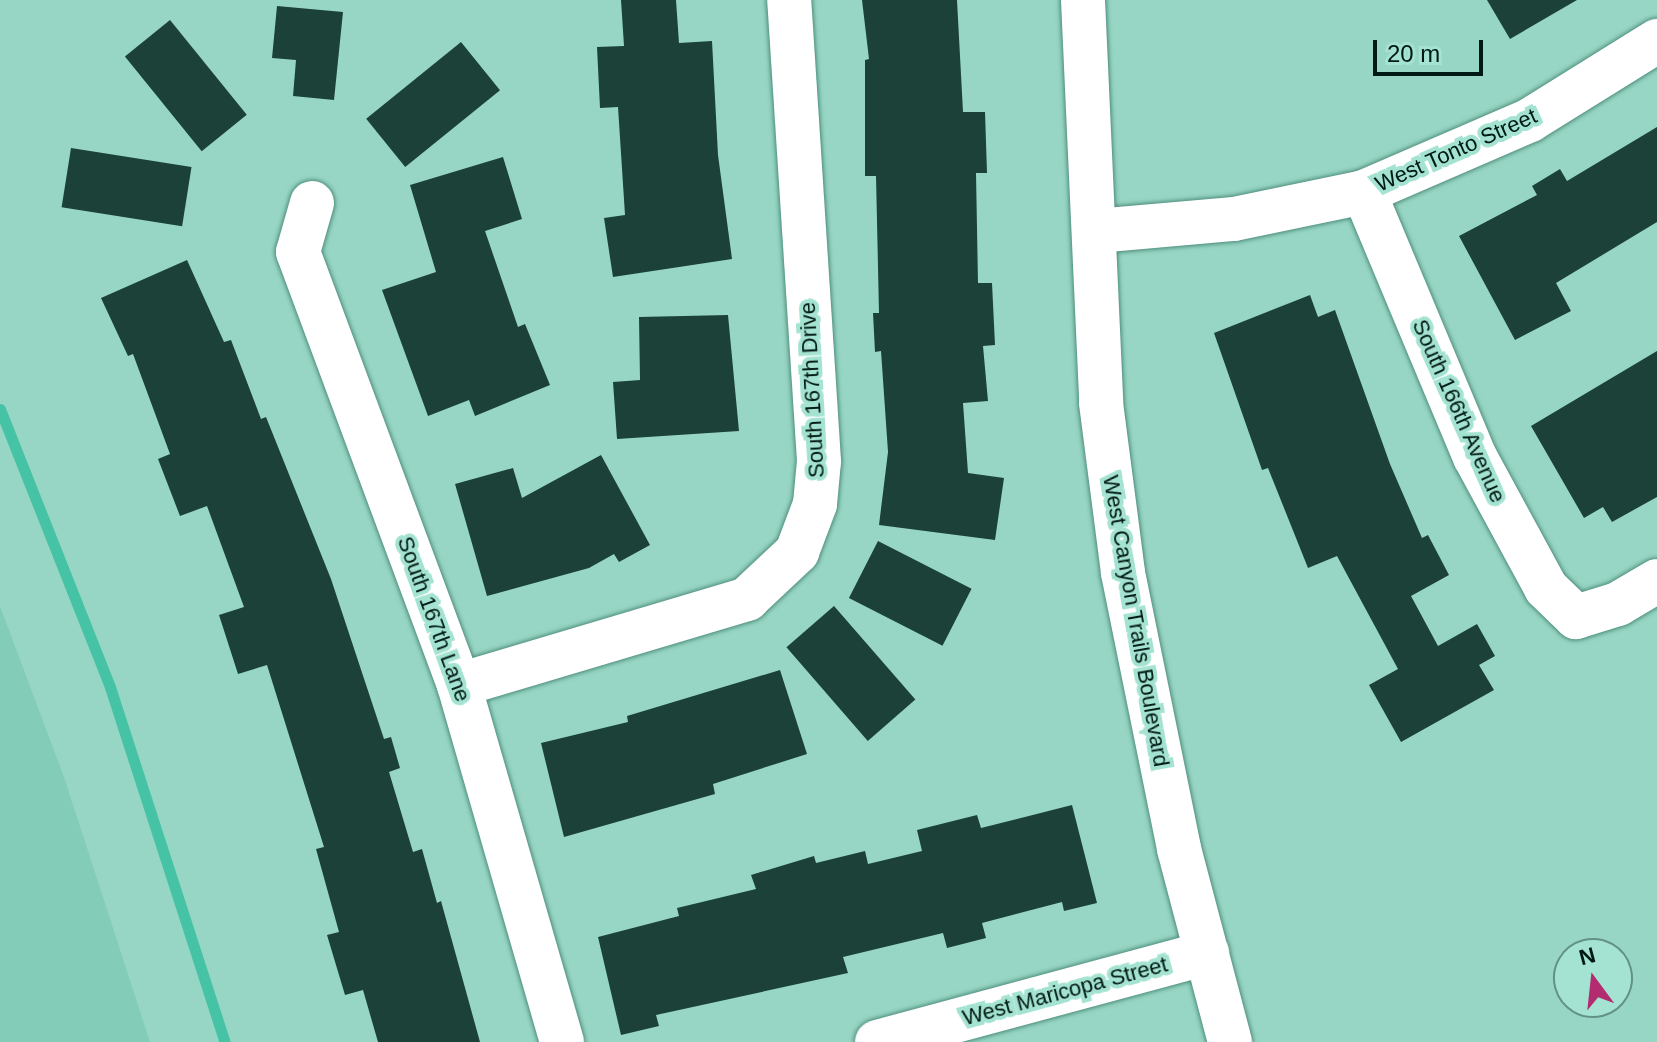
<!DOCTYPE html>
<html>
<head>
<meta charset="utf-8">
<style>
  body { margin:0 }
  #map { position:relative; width:1657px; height:1042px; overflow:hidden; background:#97d6c4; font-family:Arial,sans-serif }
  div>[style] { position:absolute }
  .built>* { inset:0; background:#83ccb8 }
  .stream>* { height:11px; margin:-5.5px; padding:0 5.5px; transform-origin:5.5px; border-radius:5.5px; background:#46c2a5 }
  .building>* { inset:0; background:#1b4138; transform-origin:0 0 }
  .roads { filter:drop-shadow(0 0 2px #508e7d) drop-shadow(0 0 2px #508e7d) }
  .minor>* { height:44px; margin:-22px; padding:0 22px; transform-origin:22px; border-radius:22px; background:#fff }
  span { translate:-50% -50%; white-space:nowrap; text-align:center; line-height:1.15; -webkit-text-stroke:8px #a4e3d1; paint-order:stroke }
  .street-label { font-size:22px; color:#011913 }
  .north { position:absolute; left:1553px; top:938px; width:80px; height:80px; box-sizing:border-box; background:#a4e3d1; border:2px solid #639285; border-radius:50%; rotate:345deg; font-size:22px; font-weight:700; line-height:32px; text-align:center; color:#011913 }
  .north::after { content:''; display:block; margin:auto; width:28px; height:36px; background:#b32c70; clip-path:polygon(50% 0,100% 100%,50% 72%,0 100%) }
  .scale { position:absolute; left:1373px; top:40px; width:110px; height:36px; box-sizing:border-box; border:4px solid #011913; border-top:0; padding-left:10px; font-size:24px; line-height:28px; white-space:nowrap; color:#011913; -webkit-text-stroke:6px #a4e3d1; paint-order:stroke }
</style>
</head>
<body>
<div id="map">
  <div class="built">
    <div style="clip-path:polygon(0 606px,64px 777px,150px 1042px,0 1042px)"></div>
  </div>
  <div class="stream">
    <div style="left:0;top:409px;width:299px;rotate:68.4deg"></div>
    <div style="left:110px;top:687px;width:373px;rotate:72.1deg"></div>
  </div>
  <div class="building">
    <div style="clip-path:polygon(621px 0,676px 0,679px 43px,712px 41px,718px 155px,732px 259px,613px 277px,604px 218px,625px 215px,618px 107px,600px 108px,597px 47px,624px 46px)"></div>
    <div style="clip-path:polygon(862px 0,957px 0,963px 112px,985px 112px,987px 173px,976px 173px,978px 283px,992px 283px,995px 345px,983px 346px,988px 401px,963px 403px,968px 473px,1004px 478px,995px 540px,879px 525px,888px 452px,881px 351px,875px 352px,873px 313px,879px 313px,876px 176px,865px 176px,865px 60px,869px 59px)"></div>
    <div style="clip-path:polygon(1487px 0,1577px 0,1510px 39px)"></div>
    <div style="clip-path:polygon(277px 6px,343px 12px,334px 100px,293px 96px,296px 60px,272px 58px)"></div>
    <div style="left:170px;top:20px;width:122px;height:58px;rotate:51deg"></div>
    <div style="left:461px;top:42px;width:62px;height:122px;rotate:51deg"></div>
    <div style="clip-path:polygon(1657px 127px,1657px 222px,1556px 283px,1571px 311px,1515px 340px,1459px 236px,1537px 195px,1532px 186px,1560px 169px,1567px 181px)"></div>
    <div style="left:71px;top:148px;width:122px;height:60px;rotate:9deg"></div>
    <div style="clip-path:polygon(503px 157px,522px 219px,485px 231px,518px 327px,525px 324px,550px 385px,475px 416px,469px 400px,428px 416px,382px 290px,436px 272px,410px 185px)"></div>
    <div style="clip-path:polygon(187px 260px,224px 342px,231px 340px,261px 419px,266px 417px,331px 579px,384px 739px,391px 737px,400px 768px,389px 772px,413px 852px,422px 849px,437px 903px,441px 901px,480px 1042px,378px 1042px,363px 990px,345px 995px,327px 935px,339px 932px,316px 849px,324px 847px,267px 665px,238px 674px,219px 615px,244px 607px,207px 506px,180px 516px,158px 459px,170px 454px,133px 354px,128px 356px,101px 298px)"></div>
    <div style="clip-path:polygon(1310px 295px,1318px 317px,1335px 310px,1390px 464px,1422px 538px,1428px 535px,1449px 575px,1411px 596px,1438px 646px,1477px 624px,1495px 656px,1479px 665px,1494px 690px,1401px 742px,1369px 685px,1398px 669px,1337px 556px,1308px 568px,1268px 468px,1262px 470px,1214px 333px)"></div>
    <div style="clip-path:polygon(728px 315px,739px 431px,617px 439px,613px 382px,640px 380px,639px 317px)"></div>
    <div style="clip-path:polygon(1657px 351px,1657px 497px,1612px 522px,1603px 507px,1584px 518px,1531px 426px)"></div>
    <div style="clip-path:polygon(601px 455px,650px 545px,619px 562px,614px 554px,589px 568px,487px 596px,455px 484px,513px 468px,522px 498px)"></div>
    <div style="left:878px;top:541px;width:105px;height:64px;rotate:27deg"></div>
    <div style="left:834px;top:606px;width:124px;height:63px;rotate:49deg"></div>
    <div style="clip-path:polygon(780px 670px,807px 754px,713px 784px,715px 794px,564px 837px,541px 743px,628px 722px,627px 716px)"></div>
    <div style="clip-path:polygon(1072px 805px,1097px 903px,1064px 911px,1062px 902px,982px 923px,986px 938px,947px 948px,943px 933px,843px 957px,848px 973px,656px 1015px,659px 1026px,621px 1035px,598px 937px,679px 916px,677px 908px,756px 889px,751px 875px,814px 856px,816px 863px,865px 851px,868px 864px,922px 851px,917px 830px,977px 815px,981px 828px)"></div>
  </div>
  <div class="roads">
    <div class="minor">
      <div style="left:1083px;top:0;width:403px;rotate:87.4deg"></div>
      <div style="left:1101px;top:403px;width:171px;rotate:82.6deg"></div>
      <div style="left:1123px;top:573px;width:282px;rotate:78.5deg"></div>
      <div style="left:1179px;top:849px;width:200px;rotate:75.2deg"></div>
      <div style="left:1364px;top:192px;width:287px;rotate:67.3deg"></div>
      <div style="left:1475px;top:457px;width:149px;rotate:61.5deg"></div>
      <div style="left:1546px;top:588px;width:42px;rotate:44deg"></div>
      <div style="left:1576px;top:617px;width:44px;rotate:-17.2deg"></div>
      <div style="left:1618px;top:604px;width:45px;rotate:-30.5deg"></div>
      <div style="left:312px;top:203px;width:51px;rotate:105.9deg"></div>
      <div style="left:298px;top:252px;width:462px;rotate:69.6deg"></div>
      <div style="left:459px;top:685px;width:372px;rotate:73.9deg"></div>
      <div style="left:1096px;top:231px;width:139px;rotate:-5deg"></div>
      <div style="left:1234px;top:219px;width:133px;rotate:-11.7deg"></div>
      <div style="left:1364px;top:192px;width:181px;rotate:-23.4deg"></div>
      <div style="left:1530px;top:120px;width:150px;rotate:-31.9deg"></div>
      <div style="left:459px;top:685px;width:301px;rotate:-16.6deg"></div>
      <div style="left:747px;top:599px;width:69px;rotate:-43.2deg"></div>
      <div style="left:797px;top:552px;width:51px;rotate:-69.4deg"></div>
      <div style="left:815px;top:504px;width:43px;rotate:-84.7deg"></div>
      <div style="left:819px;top:461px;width:462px;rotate:-93.7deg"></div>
      <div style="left:877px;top:1042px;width:342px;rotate:-15.1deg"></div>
    </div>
  </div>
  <div class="street-label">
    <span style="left:1456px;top:150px;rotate:-24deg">West Tonto Street</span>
    <span style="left:812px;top:390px;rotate:-93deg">South 167th Drive</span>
    <span style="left:1459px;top:411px;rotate:66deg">South 166th Avenue</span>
    <span style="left:434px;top:619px;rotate:70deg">South 167th Lane</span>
    <span style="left:1136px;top:621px;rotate:80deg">West Canyon Trails Boulevard</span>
    <span style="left:1065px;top:991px;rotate:-15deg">West Maricopa Street</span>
  </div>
  <div class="north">N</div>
  <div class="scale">20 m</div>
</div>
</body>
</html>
